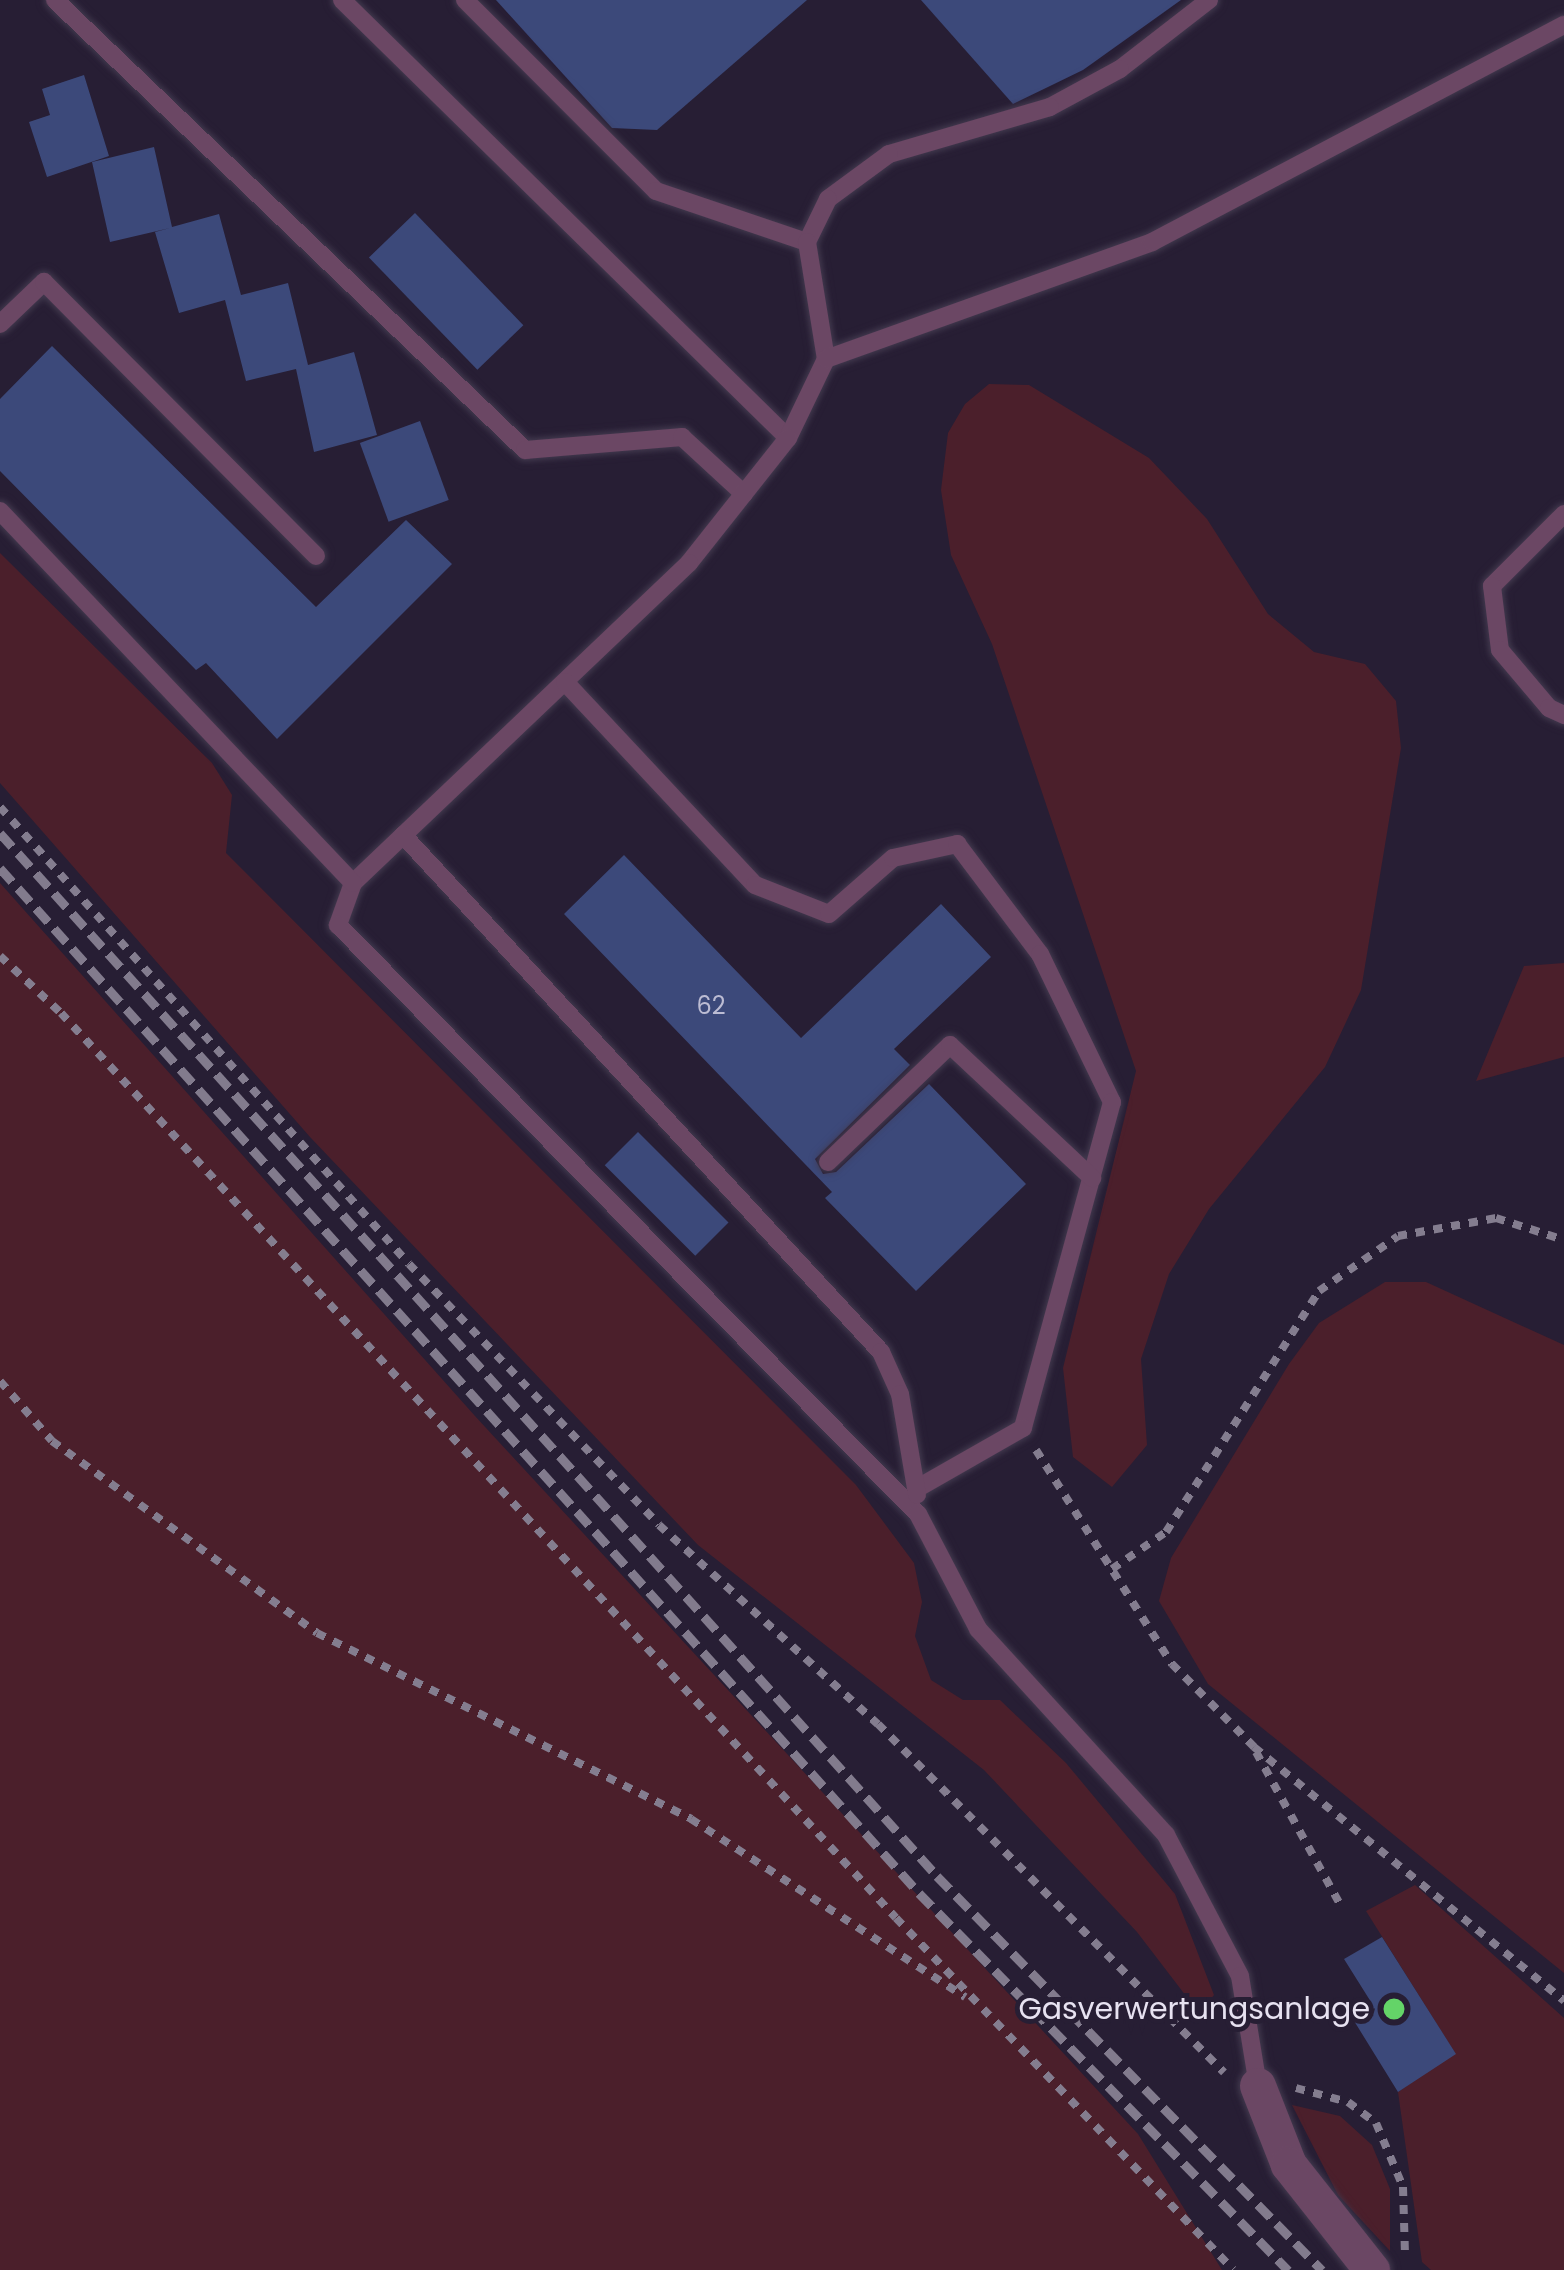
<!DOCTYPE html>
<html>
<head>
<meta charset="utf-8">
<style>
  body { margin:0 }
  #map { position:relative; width:1564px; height:2270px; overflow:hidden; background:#271e34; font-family:Poppins,sans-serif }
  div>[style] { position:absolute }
  .green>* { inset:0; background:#4b1f2b }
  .building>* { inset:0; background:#3c497a; transform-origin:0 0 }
  .path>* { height:8px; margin-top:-4px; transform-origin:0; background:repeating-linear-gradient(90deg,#847d8f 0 9px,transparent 0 18px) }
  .roads { filter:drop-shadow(0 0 3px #42394e) drop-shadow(0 0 3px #42394e) }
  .service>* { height:18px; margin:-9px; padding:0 9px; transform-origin:9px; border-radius:9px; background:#6b4764 }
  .minor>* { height:36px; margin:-18px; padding:0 18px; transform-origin:18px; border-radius:18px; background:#6b4764 }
  .rail>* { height:9px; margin-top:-4.5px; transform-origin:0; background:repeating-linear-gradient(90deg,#827b8d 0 18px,transparent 0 27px) }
  .dots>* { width:33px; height:33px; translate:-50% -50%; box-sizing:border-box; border:6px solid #271e34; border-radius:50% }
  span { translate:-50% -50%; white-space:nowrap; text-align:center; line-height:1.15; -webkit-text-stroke:10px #271e34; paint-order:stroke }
  .number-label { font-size:24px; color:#bcbcd3 }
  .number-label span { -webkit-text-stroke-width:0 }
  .poi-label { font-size:30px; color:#e7e2f1 }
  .right { translate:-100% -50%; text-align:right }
</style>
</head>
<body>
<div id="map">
  <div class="green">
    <div style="clip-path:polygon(989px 384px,1029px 385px,1149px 458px,1207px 519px,1268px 614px,1314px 652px,1365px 664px,1396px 701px,1401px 748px,1361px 990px,1325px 1067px,1209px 1209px,1169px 1274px,1141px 1359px,1147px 1445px,1112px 1487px,1073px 1457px,1063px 1368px,1136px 1071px,992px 644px,951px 555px,941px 490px,948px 433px,965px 404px)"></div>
    <div style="clip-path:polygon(0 553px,212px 763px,232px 795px,226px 853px,856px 1485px,914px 1563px,922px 1602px,915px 1636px,931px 1680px,963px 1700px,1000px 1700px,1066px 1763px,1175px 1894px,1214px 1995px,1199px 2013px,1137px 1932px,984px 1770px,698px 1545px,310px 1137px,0 783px)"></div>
    <div style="clip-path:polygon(0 883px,475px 1416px,1138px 2134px,1222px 2270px,0 2270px)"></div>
    <div style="clip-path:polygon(1564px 963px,1564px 1057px,1476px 1081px,1524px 966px)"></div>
    <div style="clip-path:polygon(1385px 1282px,1426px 1282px,1564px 1345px,1564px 1973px,1208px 1684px,1159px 1601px,1171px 1558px,1289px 1364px,1319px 1323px)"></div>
    <div style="clip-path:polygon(1415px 1885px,1564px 2018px,1564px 2270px,1431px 2270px,1422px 2262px,1398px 2092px,1455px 2053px,1366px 1911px)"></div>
    <div style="clip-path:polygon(1292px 2105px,1340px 2116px,1372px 2145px,1390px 2189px,1390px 2251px,1338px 2195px)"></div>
  </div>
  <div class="building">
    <div style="clip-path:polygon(496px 0,807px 0,657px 130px,612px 128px)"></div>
    <div style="clip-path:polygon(921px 0,1181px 0,1083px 70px,1013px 104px)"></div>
    <div style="clip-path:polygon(84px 75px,109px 156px,47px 177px,29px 122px,50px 115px,42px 89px)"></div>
    <div style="clip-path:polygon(154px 147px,172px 227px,219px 214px,241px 295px,288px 283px,308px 365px,354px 352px,377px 435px,314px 452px,296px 369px,246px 381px,225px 300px,179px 313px,155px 232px,170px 228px,110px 242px,92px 162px)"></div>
    <div style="left:415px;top:213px;width:156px;height:64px;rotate:46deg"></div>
    <div style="clip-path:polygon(52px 346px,316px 607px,406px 520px,452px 564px,277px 739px,206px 663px,196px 670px,0 471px,0 399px)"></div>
    <div style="left:420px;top:421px;width:84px;height:64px;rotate:70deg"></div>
    <div style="clip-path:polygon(624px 855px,801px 1038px,941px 904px,991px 957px,894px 1049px,910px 1065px,815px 1159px,823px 1174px,836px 1172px,929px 1084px,1026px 1184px,916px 1291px,825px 1198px,832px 1192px,564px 914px)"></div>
    <div style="left:638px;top:1132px;width:128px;height:47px;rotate:45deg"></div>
    <div style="clip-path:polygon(1382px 1937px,1456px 2054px,1398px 2092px,1351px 2016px,1371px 2002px,1344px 1959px)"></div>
  </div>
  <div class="path">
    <div style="left:0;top:807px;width:613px;rotate:48.17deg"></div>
    <div style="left:409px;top:1264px;width:361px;rotate:46.2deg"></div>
    <div style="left:659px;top:1525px;width:296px;rotate:42.3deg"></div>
    <div style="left:878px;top:1724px;width:491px;rotate:45.2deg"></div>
    <div style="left:0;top:956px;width:83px;rotate:43.1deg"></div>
    <div style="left:61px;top:1013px;width:1231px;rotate:47.3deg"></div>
    <div style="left:896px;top:1918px;width:487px;rotate:46.2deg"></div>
    <div style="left:0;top:1381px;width:79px;rotate:49.1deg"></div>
    <div style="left:52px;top:1441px;width:327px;rotate:35.9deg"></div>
    <div style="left:317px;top:1633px;width:418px;rotate:26.4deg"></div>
    <div style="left:691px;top:1819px;width:327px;rotate:33deg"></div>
    <div style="left:1036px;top:1450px;width:254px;rotate:57.6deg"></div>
    <div style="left:1172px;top:1664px;width:117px;rotate:45.3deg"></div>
    <div style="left:1254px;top:1747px;width:401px;rotate:39.3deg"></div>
    <div style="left:1112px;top:1569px;width:65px;rotate:-34.4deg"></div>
    <div style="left:1166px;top:1532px;width:285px;rotate:-57.6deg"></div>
    <div style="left:1319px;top:1291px;width:96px;rotate:-34.8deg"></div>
    <div style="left:1398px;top:1236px;width:100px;rotate:-10.4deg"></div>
    <div style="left:1496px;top:1218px;width:71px;rotate:17.9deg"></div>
    <div style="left:1256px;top:1752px;width:178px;rotate:61.1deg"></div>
    <div style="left:1296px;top:2088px;width:54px;rotate:15.1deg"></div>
    <div style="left:1348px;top:2102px;width:35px;rotate:37deg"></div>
    <div style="left:1376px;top:2123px;width:69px;rotate:67.1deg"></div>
    <div style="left:1403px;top:2187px;width:66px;rotate:88.3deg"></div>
  </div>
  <div class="roads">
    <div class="service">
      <div style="left:55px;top:0;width:651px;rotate:43.75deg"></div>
      <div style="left:525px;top:450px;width:158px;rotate:-4.7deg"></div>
      <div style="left:682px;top:437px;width:84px;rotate:42.6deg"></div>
      <div style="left:342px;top:0;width:625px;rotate:44.48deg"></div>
      <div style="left:465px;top:0;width:270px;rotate:45deg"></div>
      <div style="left:656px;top:191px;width:159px;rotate:18.7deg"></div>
      <div style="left:1209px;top:0;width:113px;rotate:142.2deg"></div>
      <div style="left:1120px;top:69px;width:80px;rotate:151.5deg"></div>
      <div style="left:1050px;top:107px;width:168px;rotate:163.7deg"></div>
      <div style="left:889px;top:154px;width:76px;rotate:143.6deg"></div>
      <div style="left:828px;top:199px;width:48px;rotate:116deg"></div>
      <div style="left:807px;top:242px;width:119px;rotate:80.8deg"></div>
      <div style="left:826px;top:359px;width:88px;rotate:115.7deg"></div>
      <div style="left:788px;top:438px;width:159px;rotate:128.4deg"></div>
      <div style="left:689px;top:563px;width:464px;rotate:136.4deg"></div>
      <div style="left:353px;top:883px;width:45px;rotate:109.7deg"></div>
      <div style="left:338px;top:925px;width:827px;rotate:45.44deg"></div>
      <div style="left:918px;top:1514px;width:130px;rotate:62.4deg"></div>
      <div style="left:978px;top:1629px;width:279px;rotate:47.6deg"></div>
      <div style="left:1166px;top:1835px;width:159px;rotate:62.3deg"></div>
      <div style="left:1240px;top:1976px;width:111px;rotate:80.7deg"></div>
      <div style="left:0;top:324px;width:61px;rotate:-43.7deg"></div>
      <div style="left:44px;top:282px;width:386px;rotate:45.2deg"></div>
      <div style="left:826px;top:359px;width:346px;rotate:-19.7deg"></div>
      <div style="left:1152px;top:242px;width:466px;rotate:-27.8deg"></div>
      <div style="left:0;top:511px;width:513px;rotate:46.5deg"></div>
      <div style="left:1564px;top:514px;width:102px;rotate:135deg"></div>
      <div style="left:1492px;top:586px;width:64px;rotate:82.9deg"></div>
      <div style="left:1500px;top:650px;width:76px;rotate:49.8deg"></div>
      <div style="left:1549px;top:708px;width:17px;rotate:25deg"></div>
      <div style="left:565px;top:682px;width:278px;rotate:46.9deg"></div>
      <div style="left:755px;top:885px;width:79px;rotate:21.4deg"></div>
      <div style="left:829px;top:914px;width:85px;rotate:-41.2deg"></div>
      <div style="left:893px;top:858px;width:66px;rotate:-12.3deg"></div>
      <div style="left:957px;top:844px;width:138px;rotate:53deg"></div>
      <div style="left:1040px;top:954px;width:165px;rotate:64.1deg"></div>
      <div style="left:1112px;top:1102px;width:338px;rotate:105.3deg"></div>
      <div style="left:1023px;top:1428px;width:123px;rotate:150.3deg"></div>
      <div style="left:403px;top:835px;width:704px;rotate:47.24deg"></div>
      <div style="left:881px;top:1352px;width:46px;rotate:65.7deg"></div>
      <div style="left:900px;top:1394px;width:102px;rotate:80.4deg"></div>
      <div style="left:828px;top:1162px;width:169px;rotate:-43.8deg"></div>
      <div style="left:950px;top:1045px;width:195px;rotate:43.1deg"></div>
    </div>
    <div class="minor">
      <div style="left:1258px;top:2086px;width:85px;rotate:68.6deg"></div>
      <div style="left:1289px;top:2165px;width:134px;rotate:51.7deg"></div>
    </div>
  </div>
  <div class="rail">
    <div style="left:0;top:833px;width:1402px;rotate:48.06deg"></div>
    <div style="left:937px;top:1876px;width:551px;rotate:45.66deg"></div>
    <div style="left:0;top:868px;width:1377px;rotate:48.12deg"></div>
    <div style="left:919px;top:1893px;width:528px;rotate:45.61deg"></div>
  </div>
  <div class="dots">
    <div style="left:1394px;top:2009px;background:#64d468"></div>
  </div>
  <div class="number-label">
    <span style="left:711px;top:1006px">62</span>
  </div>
  <div class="poi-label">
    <span class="right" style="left:1370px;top:2009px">Gasverwertungsanlage</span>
  </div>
</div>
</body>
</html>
